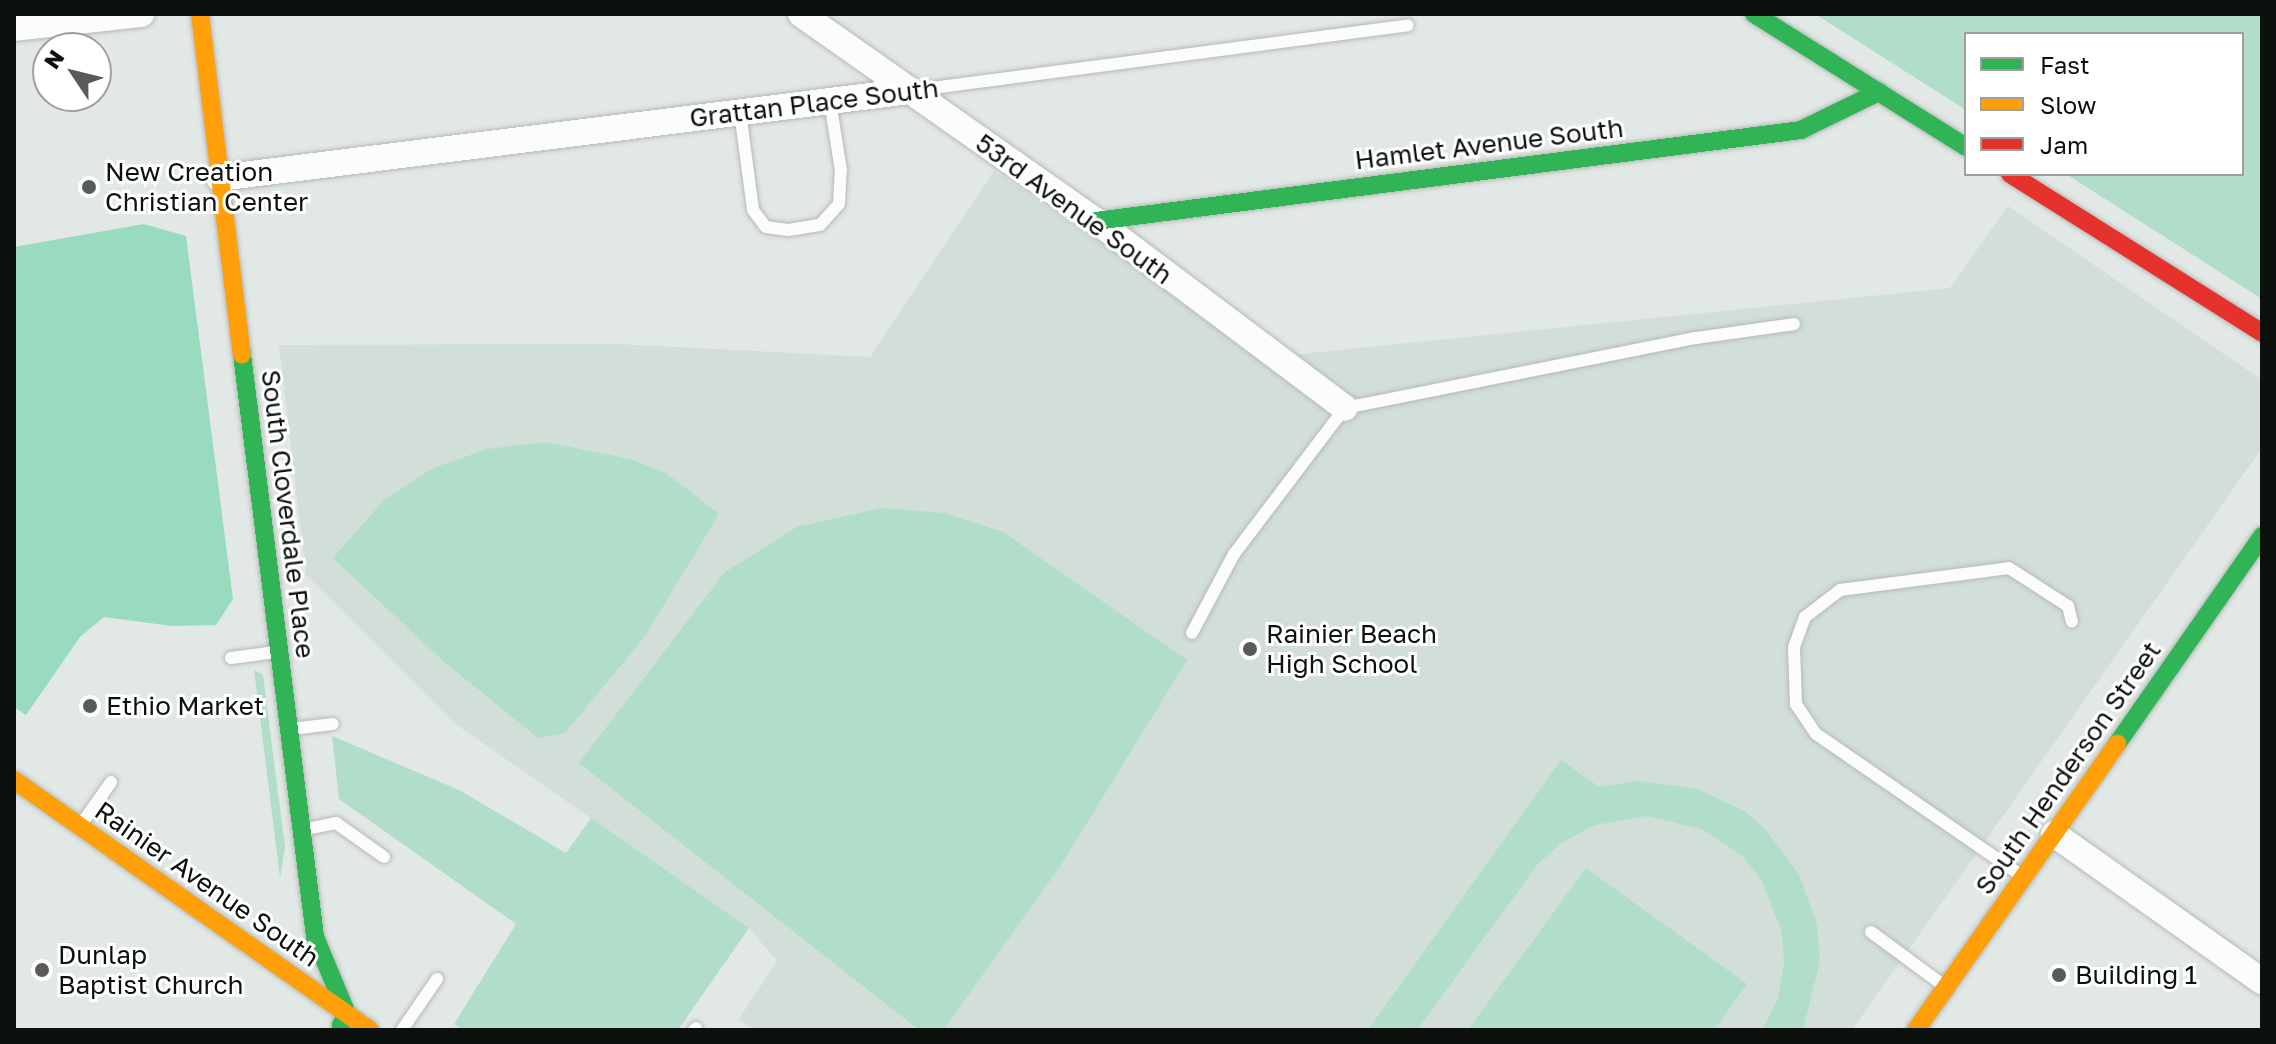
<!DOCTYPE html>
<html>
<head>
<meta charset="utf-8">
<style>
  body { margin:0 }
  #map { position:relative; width:2276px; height:1044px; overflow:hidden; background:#e2e8e5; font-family:"Golos Text",sans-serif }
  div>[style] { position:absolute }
  .built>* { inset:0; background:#d1dfd8 }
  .green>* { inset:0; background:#b0dec8 }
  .forest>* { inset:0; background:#99dbbe }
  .roads { filter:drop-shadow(0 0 2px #b5bab7) drop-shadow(0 0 2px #b5bab7) }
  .lane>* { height:12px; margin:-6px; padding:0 6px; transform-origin:6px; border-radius:6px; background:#fbfcfb }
  .street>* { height:26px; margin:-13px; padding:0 13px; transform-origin:13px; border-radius:13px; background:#fbfcfb }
  .fast>* { height:18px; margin:-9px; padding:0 9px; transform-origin:9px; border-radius:9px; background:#30b455 }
  .slow>* { height:18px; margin:-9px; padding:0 9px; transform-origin:9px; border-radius:9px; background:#ff9f0a }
  .jam>* { height:18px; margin:-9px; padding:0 9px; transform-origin:9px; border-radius:9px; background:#e5322d }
  .dots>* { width:22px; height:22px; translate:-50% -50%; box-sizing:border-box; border:4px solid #fff; border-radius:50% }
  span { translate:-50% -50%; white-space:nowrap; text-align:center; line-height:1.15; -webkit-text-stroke:6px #fff; paint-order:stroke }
  .street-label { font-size:26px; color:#0c110e }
  .poi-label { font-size:26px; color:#0c110e }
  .left { translate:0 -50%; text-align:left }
  .frame { position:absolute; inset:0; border:16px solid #0c110e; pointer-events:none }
  .legend { position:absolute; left:1964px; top:32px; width:280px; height:144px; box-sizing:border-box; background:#fff; border:2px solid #9ea09f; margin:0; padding:10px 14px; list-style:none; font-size:24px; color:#0c110e }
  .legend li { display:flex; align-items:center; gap:16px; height:40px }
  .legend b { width:40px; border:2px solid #9ea09f }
  .north { position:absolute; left:32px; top:32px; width:80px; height:80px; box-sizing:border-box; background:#fff; border:2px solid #9ea09f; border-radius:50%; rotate:305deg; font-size:22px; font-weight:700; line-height:32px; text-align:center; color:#0c110e }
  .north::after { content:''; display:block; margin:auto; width:28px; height:36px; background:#575c59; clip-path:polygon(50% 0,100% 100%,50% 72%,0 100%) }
</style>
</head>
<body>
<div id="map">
  <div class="built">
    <div style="clip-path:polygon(994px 171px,1271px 357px,1950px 288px,2008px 206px,2262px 380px,2262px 448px,1852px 1030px,755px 1030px,739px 1019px,777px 961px,749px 928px,454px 723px,306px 575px,279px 345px,618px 344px,870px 357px)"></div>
  </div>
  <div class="green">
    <div style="clip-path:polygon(1815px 14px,2262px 14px,2262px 299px,2066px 174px,2242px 174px,2242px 34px,1966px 34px,1966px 110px)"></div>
    <div style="clip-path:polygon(545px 442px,630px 459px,666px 473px,719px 514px,645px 636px,565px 733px,538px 738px,443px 661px,333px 558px,384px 500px,433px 468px,488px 449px)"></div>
    <div style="clip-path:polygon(882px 508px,944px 513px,1003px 532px,1187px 660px,1061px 865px,944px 1029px,931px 1030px,919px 1030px,579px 763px,725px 572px,797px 527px)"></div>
    <div style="clip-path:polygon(254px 670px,263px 675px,285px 847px,280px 878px)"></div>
    <div style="clip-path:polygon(332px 736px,461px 791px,566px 853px,591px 818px,749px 928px,678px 1030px,462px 1030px,454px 1024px,516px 924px,339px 799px)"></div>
    <div style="clip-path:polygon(1561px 760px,1599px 787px,1638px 781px,1698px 789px,1746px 812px,1766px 830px,1799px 874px,1817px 925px,1820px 961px,1803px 1030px,1763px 1030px,1778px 998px,1784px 964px,1782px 932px,1761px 879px,1742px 856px,1702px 829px,1647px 816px,1595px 825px,1561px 843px,1537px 865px,1417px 1030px,1368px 1030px)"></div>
    <div style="clip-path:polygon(1586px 868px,1747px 984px,1714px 1030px,1468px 1030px)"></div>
  </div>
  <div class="forest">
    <div style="clip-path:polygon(144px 224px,186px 236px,233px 599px,216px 625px,172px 626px,104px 617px,80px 637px,26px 715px,14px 707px,14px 247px)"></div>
  </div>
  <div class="roads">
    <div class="lane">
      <div style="left:917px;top:90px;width:495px;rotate:-7.5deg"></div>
      <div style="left:740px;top:112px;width:99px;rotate:82.4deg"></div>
      <div style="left:753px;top:210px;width:21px;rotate:53deg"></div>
      <div style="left:766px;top:227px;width:22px;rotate:8deg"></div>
      <div style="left:788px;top:230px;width:32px;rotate:-9deg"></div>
      <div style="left:820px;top:225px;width:28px;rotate:-48deg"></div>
      <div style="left:839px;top:204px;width:33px;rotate:-87deg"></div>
      <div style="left:841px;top:171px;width:71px;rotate:-98.9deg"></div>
      <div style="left:1192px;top:633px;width:89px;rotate:-62deg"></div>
      <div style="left:1234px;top:554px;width:183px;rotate:-52.8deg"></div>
      <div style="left:1345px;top:408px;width:358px;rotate:-11.3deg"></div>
      <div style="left:1696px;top:338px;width:99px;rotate:-8.1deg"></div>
      <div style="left:231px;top:658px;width:45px;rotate:-7.6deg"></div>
      <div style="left:292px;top:729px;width:41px;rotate:-7deg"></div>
      <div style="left:83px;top:822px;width:49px;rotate:-55deg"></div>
      <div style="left:307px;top:829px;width:30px;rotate:-12deg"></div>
      <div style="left:336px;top:823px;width:59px;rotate:35.3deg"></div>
      <div style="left:2022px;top:876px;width:250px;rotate:-145.4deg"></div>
      <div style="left:1816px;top:734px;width:36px;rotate:-124deg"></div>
      <div style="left:1796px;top:704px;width:57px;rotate:-92deg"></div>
      <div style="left:1794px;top:647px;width:32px;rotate:-70deg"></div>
      <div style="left:1805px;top:617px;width:44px;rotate:-37.6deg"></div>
      <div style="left:1840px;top:590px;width:170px;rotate:-7.4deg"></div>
      <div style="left:2009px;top:568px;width:70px;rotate:32.8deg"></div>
      <div style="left:2068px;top:606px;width:16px;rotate:76deg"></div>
      <div style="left:1871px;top:932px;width:89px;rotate:36.4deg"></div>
      <div style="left:402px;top:1030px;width:62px;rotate:-55.5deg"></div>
      <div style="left:694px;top:1030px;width:3px;rotate:-45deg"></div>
    </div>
    <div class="street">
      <div style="left:801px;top:14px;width:360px;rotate:35.1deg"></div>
      <div style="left:1096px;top:221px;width:311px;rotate:36.9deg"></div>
      <div style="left:14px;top:28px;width:128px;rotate:-6.3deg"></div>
      <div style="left:219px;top:178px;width:696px;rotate:-7.18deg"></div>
      <div style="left:2054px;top:834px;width:255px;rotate:35.3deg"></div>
    </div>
    <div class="fast">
      <div style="left:1754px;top:14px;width:250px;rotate:32.1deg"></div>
      <div style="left:1096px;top:221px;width:711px;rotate:-7.35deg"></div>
      <div style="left:1801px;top:130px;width:87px;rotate:-26deg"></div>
      <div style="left:242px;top:354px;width:588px;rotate:82.86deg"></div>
      <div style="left:315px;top:937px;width:83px;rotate:67.4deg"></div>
      <div style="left:347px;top:1014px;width:13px;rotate:119deg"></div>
      <div style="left:2117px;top:744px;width:254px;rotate:-55.1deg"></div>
    </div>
    <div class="slow">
      <div style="left:200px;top:14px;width:343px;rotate:83deg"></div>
      <div style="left:14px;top:780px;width:435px;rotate:35.1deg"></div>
      <div style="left:1916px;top:1030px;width:350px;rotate:-54.9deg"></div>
    </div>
    <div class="jam">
      <div style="left:2010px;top:174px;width:298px;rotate:32.2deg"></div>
    </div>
  </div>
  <div class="dots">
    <div style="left:89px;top:187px;background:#575c59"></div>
    <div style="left:1250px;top:649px;background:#575c59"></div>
    <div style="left:90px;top:706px;background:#575c59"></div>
    <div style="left:42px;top:970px;background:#575c59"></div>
    <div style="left:2059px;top:975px;background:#575c59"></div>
  </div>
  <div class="street-label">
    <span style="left:814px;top:103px;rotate:-7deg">Grattan Place South</span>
    <span style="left:1489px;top:144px;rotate:-7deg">Hamlet Avenue South</span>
    <span style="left:1074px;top:209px;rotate:36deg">53rd Avenue South</span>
    <span style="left:288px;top:514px;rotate:83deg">South Cloverdale Place</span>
    <span style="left:2068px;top:768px;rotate:-55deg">South Henderson Street</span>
    <span style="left:207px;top:884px;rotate:35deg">Rainier Avenue South</span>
  </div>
  <div class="poi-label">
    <span class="left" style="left:105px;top:187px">New Creation<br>Christian Center</span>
    <span class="left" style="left:1266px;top:649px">Rainier Beach<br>High School</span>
    <span class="left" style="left:106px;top:706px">Ethio Market</span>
    <span class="left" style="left:58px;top:970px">Dunlap<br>Baptist Church</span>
    <span class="left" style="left:2075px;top:975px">Building 1</span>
  </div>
  <div class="frame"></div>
  <ul class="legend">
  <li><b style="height:10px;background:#30b455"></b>Fast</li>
  <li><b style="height:10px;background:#ff9f0a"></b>Slow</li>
  <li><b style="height:10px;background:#e5322d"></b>Jam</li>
  </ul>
  <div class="north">N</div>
</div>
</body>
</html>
